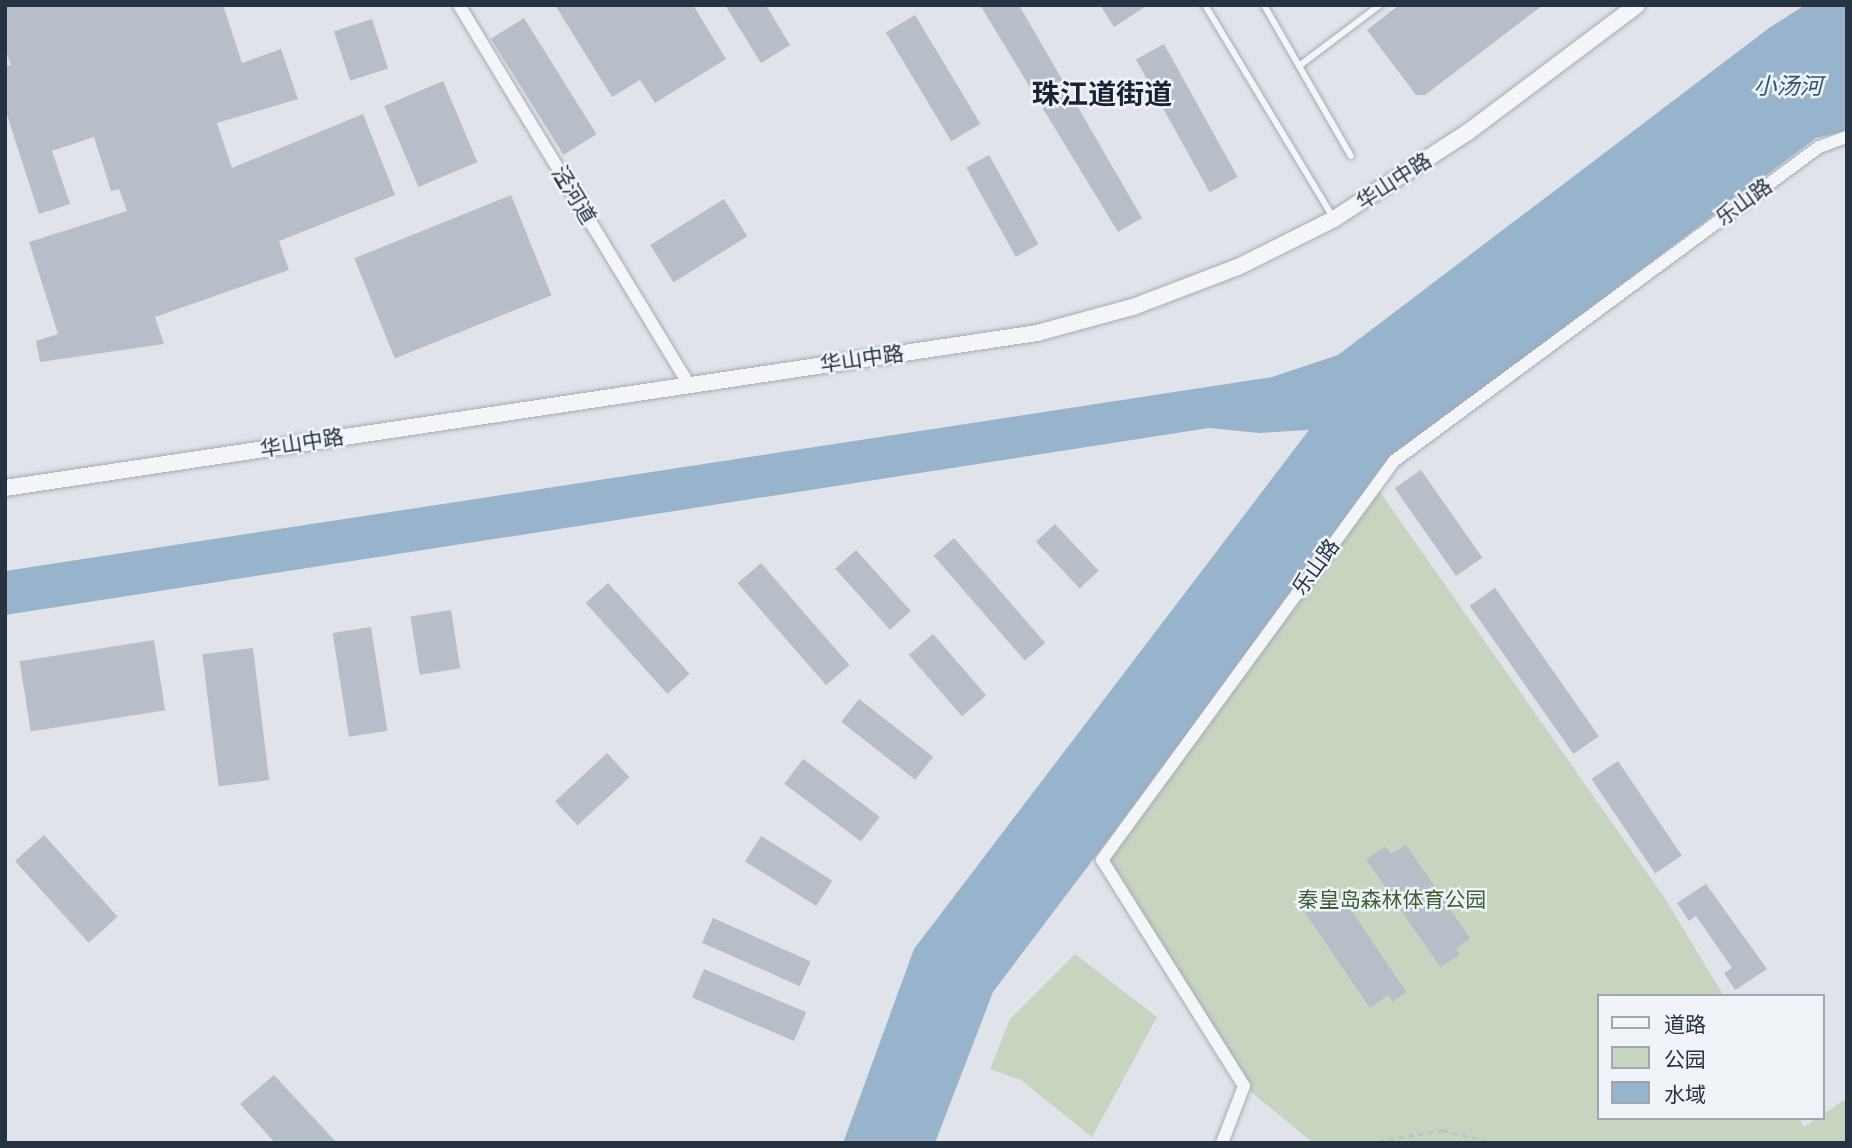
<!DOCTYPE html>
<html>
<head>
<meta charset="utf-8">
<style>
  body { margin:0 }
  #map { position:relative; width:1852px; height:1148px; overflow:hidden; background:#e0e4ea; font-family:Raleway,"Noto Sans SC",sans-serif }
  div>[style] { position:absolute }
  .green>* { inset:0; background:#c6d4c0 }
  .water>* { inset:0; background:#98b4cc }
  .building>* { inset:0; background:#b7bec8; transform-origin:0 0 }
  .path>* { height:2.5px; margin-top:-1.25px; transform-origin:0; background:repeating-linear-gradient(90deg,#bec2c9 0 5px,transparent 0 10px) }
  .roads { filter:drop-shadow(0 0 2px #a5abb5) drop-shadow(0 0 2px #a5abb5) }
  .service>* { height:6px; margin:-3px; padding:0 3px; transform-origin:3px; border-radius:3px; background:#f3f5f8 }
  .minor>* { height:12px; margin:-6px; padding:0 6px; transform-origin:6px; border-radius:6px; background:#f3f5f8 }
  .tertiary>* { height:16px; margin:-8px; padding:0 8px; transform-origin:8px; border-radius:8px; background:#f3f5f8 }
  span { translate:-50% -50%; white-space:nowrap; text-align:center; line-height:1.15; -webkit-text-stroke:5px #f0f3f7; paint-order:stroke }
  .street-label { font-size:21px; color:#273243 }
  .park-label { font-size:21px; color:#3e5f34 }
  .water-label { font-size:23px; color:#2e5379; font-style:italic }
  .district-label { font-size:28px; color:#1a2333; font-weight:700 }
  .frame { position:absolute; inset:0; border:7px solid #273243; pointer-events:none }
  .legend { position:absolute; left:1597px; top:994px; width:228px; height:126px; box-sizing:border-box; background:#f0f3f7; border:2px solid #a0a6af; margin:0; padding:9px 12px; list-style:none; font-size:21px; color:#273243 }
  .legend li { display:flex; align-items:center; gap:14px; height:35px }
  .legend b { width:35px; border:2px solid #a0a6af }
</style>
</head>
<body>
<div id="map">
  <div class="green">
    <div style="clip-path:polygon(1375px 485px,1664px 897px,1724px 996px,1598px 996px,1598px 1118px,1799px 1118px,1804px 1127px,1847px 1098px,1847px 1143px,1313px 1143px,1244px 1086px,1102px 860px)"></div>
    <div style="clip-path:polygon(1075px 954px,1157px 1017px,1092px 1137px,1021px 1080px,990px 1069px,1010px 1019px)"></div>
  </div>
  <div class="water">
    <div style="clip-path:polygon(1805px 5px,1847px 5px,1847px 131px,1816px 138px,1404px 448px,993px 992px,935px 1143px,843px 1143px,914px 949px,1309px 430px,1259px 433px,1209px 428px,5px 615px,5px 571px,1272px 377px,1338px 355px,1769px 28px)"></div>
  </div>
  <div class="building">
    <div style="clip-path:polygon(5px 5px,223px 5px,242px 63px,281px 49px,298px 99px,217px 123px,232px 168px,363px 114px,395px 195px,279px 241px,289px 270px,155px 317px,164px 344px,40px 362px,36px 341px,58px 334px,29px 242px,127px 211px,119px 189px,111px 191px,94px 137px,52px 151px,70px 204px,39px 214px,5px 109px,5px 66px,11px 65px,5px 49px)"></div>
    <div style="clip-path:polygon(555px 5px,693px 5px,726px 59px,655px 103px,640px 80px,612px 97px)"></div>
    <div style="clip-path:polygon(725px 5px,766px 5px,790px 45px,761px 63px)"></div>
    <div style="clip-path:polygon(980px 5px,1019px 5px,1142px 218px,1118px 232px)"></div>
    <div style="clip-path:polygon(1100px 5px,1148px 5px,1114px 27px)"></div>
    <div style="clip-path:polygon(1399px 5px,1543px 5px,1425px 95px,1416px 95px,1367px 30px)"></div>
    <div style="left:915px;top:15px;width:127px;height:34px;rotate:59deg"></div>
    <div style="left:524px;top:18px;width:137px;height:39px;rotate:58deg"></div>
    <div style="left:372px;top:19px;width:52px;height:40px;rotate:72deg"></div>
    <div style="left:1164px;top:44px;width:152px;height:32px;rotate:61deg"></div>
    <div style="left:443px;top:81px;width:88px;height:64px;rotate:67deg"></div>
    <div style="left:989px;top:155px;width:102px;height:26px;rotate:61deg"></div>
    <div style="left:511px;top:195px;width:108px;height:169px;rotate:68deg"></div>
    <div style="left:724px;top:199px;width:44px;height:87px;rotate:58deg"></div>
    <div style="left:1421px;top:470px;width:107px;height:32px;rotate:55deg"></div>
    <div style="left:1055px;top:524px;width:64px;height:26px;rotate:47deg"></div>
    <div style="left:954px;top:538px;width:139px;height:27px;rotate:49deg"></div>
    <div style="left:856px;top:550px;width:82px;height:28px;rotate:48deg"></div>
    <div style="left:761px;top:563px;width:135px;height:31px;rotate:49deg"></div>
    <div style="left:608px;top:583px;width:122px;height:30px;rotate:48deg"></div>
    <div style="left:1495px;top:588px;width:181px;height:31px;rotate:55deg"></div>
    <div style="left:451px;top:610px;width:59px;height:41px;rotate:81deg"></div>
    <div style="left:371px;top:627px;width:105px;height:39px;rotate:81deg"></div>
    <div style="left:933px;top:634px;width:81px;height:32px;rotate:49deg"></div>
    <div style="left:154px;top:640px;width:71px;height:136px;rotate:81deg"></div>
    <div style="left:253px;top:648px;width:133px;height:51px;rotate:83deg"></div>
    <div style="left:859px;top:699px;width:94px;height:29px;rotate:38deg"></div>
    <div style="left:607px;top:753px;width:33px;height:71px;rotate:47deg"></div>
    <div style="left:803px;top:759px;width:96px;height:31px;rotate:37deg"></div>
    <div style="left:1618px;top:761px;width:114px;height:32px;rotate:56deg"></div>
    <div style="left:44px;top:835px;width:110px;height:39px;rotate:48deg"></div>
    <div style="left:761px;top:836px;width:84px;height:30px;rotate:32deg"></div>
    <div style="clip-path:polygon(1406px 845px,1470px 938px,1456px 949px,1460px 955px,1440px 967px,1366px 859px,1385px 847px,1391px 854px)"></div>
    <div style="clip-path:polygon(1706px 884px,1767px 969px,1735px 990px,1724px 973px,1732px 968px,1696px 916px,1689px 921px,1677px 903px)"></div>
    <div style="clip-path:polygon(1335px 886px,1406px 992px,1393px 1002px,1388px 995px,1370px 1008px,1301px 907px)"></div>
    <div style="left:713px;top:918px;width:107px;height:27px;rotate:24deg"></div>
    <div style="left:704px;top:969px;width:111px;height:31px;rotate:23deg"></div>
    <div style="clip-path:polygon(274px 1075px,337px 1143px,275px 1143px,240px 1104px)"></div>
  </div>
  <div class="path">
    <div style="left:1369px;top:1143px;width:75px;rotate:-10deg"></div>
    <div style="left:1443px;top:1130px;width:53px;rotate:14.3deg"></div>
  </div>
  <div class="roads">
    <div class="service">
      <div style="left:1205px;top:5px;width:250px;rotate:58.9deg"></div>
      <div style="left:1264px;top:5px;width:174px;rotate:60.1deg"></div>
      <div style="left:1299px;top:66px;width:101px;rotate:-37deg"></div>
    </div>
    <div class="minor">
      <div style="left:459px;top:5px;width:444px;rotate:58.8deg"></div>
      <div style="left:1222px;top:1143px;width:61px;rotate:-68.9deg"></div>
      <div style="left:1244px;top:1086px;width:267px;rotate:-122.1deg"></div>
      <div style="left:1102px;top:860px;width:494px;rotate:-53.8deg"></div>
      <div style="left:1394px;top:461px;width:528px;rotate:-36.46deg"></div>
      <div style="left:1819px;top:147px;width:30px;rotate:-20deg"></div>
    </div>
    <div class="tertiary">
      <div style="left:5px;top:488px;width:1044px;rotate:-8.54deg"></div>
      <div style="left:1037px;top:333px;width:99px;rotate:-15.2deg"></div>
      <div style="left:1133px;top:307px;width:112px;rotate:-20.9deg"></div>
      <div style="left:1238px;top:267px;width:107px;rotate:-26.6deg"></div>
      <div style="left:1334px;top:219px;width:160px;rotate:-33deg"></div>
      <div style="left:1468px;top:132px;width:211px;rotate:-36.9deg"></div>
    </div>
  </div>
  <div class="street-label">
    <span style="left:1394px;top:181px;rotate:-33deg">华山中路</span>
    <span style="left:574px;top:195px;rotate:59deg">泾河道</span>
    <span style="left:1744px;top:202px;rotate:-36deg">乐山路</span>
    <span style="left:862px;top:359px;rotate:-8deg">华山中路</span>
    <span style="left:302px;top:443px;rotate:-9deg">华山中路</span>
    <span style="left:1316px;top:567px;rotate:-54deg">乐山路</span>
  </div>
  <div class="park-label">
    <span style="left:1392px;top:900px">秦皇岛森林体育公园</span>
  </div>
  <div class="water-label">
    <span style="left:1788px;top:86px">小汤河</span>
  </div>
  <div class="district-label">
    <span style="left:1102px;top:95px">珠江道街道</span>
  </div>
  <div class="frame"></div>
  <ul class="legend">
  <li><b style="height:9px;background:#f3f5f8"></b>道路</li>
  <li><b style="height:19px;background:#c6d4c0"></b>公园</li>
  <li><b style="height:19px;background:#98b4cc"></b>水域</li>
  </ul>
</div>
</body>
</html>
